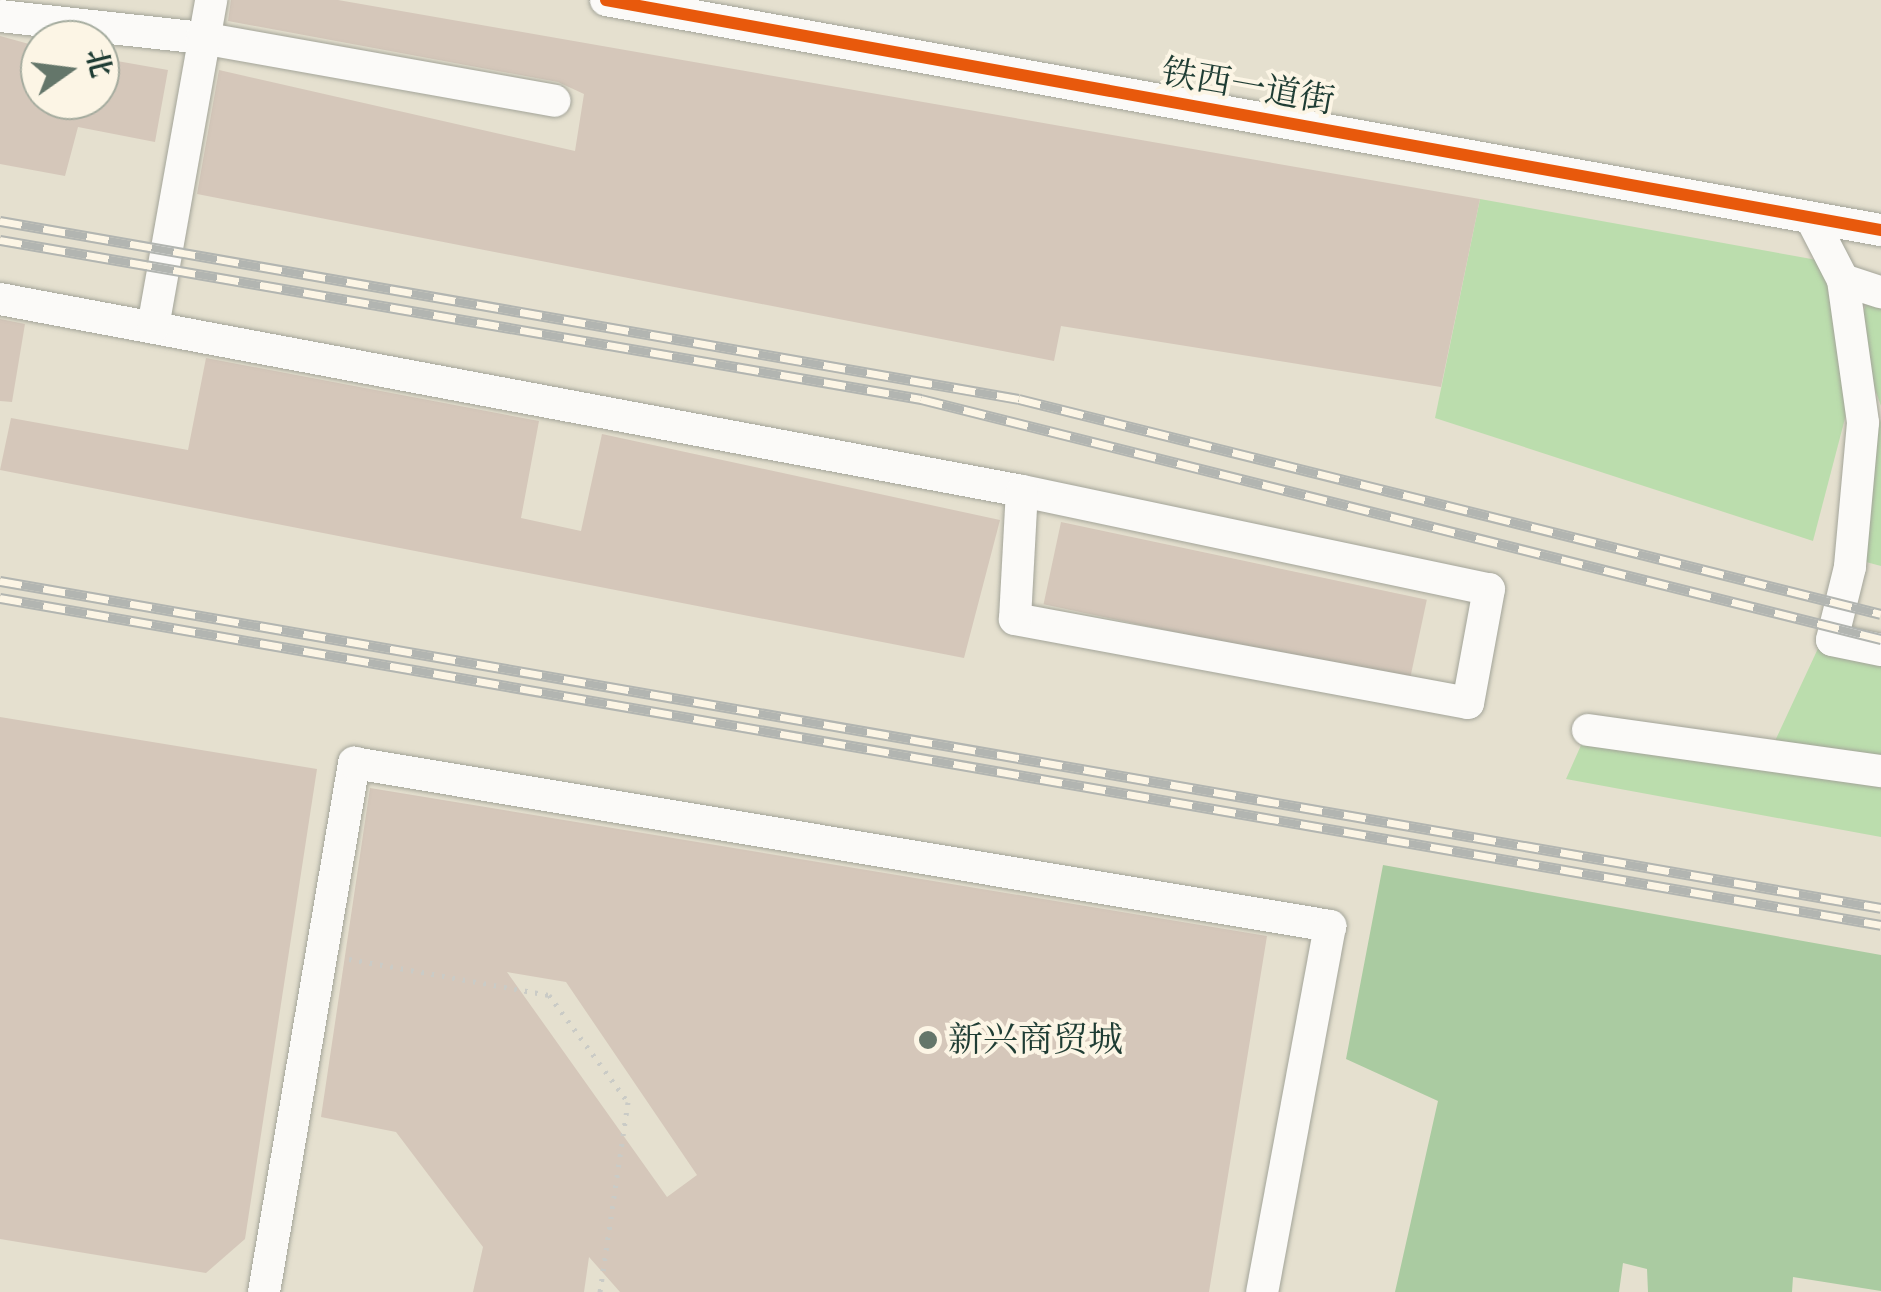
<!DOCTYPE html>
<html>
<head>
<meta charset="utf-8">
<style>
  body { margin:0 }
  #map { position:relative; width:1881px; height:1292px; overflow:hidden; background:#e5e0cf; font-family:"IM FELL Double Pica","Noto Serif SC",serif }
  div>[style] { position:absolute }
  .green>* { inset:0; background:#bbddad }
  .forest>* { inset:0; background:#aacba1 }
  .building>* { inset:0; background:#d5c7ba; transform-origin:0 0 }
  .path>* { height:5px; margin-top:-2.5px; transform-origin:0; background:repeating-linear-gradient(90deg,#cacbc6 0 2.5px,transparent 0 10.5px) }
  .roads { filter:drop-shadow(0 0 2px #a3a499) drop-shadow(0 0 2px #a3a499) }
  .minor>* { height:32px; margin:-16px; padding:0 16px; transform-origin:16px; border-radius:16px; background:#fbfaf8 }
  .rail>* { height:11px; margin-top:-5.5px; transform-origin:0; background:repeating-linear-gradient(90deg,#fcf5e5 0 22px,#b2b5b1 0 44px); box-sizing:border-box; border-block:2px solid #b2b5b1 }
  .cycleway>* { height:12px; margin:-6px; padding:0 6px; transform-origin:6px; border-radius:6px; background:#e8590c }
  .dots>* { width:28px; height:28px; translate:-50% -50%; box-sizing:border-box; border:5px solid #fcf5e5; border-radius:50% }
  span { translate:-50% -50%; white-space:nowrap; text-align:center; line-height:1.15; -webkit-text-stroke:8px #fcf5e5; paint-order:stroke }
  .street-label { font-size:35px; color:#1f3d34 }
  .poi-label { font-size:35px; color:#1f3d34 }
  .left { translate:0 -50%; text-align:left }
  .north { position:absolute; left:20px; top:20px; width:100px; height:100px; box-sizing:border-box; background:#fcf5e5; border:2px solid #a4ab9e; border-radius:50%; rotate:76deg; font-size:28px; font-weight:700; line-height:40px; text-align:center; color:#1f3d34 }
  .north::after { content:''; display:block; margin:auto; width:35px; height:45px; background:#64766a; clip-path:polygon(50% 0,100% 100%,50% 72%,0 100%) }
</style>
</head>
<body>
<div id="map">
  <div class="green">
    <div style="clip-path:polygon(1480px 199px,1828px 262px,1849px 403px,1813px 541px,1435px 418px)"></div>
    <div style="clip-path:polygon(1867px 302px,1881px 307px,1881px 406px,1855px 334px)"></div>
    <div style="clip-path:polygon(1881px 419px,1881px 566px,1840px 555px)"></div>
    <div style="clip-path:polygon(1821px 642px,1881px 655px,1881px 837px,1566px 779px,1594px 716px,1775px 741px)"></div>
  </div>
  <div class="forest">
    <div style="clip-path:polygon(1383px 865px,1881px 955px,1881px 1291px,1793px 1277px,1792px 1292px,1648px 1292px,1647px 1269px,1623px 1263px,1619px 1292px,1395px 1292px,1438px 1101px,1346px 1059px)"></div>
  </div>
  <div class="building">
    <div style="clip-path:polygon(231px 0,338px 0,1480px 199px,1441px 387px,1061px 326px,1054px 361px,197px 194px,219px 70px,575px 151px,584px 94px,558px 82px,228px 21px)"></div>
    <div style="clip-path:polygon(0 36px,40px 47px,40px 100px,100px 100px,100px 58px,168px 70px,155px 142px,78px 127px,65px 176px,0 164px)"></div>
    <div style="clip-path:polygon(0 319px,25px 324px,12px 402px,0 401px)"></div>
    <div style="clip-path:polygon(206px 358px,539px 421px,521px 518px,581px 531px,602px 434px,1000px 520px,964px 658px,0 470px,11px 418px,188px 450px)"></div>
    <div style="left:1061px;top:522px;width:374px;height:84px;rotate:12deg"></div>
    <div style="clip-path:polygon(0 717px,317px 769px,245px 1239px,206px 1273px,0 1239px)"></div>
    <div style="clip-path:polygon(evenodd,370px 788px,1267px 936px,1209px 1292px,620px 1292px,589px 1257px,584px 1292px,473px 1292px,483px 1247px,396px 1132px,321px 1117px,370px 788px,507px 972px,566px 982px,697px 1175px,667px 1197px,507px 972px)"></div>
  </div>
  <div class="path">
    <div style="left:349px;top:959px;width:203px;rotate:10.2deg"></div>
    <div style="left:549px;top:995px;width:133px;rotate:53.6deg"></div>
    <div style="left:628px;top:1102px;width:192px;rotate:98.4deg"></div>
  </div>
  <div class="roads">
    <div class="minor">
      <div style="left:606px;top:0;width:1296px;rotate:10.23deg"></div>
      <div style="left:0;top:16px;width:203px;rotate:6.2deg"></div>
      <div style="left:202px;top:38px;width:358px;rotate:10.1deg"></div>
      <div style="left:1811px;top:218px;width:70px;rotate:62.7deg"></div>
      <div style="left:1843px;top:280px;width:40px;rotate:18deg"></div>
      <div style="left:1843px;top:280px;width:144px;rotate:82deg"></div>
      <div style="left:1863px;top:423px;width:145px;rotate:95.2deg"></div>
      <div style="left:1850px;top:567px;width:75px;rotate:103.9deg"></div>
      <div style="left:1832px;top:640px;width:50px;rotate:11.5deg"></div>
      <div style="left:0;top:299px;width:1040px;rotate:10.64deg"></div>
      <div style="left:1022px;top:491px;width:477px;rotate:11.9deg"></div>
      <div style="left:1489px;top:589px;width:116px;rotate:100.4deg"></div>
      <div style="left:1468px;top:703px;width:461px;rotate:-169.5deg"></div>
      <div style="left:1015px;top:619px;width:128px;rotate:-86.9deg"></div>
      <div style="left:153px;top:327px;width:332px;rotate:-79.9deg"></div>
      <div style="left:1588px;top:730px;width:296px;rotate:8deg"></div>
      <div style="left:264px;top:1292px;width:537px;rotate:-80.34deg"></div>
      <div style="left:354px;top:763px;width:990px;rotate:9.48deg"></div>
      <div style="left:1330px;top:926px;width:372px;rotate:100.5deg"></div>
    </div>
  </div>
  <div class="rail">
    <div style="left:0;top:221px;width:1034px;rotate:9.91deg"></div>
    <div style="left:1019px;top:399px;width:888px;rotate:14deg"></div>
    <div style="left:0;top:240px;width:935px;rotate:9.79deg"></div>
    <div style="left:921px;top:399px;width:990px;rotate:14.04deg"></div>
    <div style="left:0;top:581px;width:1909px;rotate:9.86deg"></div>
    <div style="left:0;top:598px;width:1909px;rotate:9.86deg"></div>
  </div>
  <div class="cycleway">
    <div style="left:606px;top:0;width:1296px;rotate:10.23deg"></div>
  </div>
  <div class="dots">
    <div style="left:928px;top:1040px;background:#64766a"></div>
  </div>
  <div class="street-label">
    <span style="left:1248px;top:87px;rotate:10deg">铁西一道街</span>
  </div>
  <div class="poi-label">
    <span class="left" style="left:948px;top:1040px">新兴商贸城</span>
  </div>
  <div class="north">北</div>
</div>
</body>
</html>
